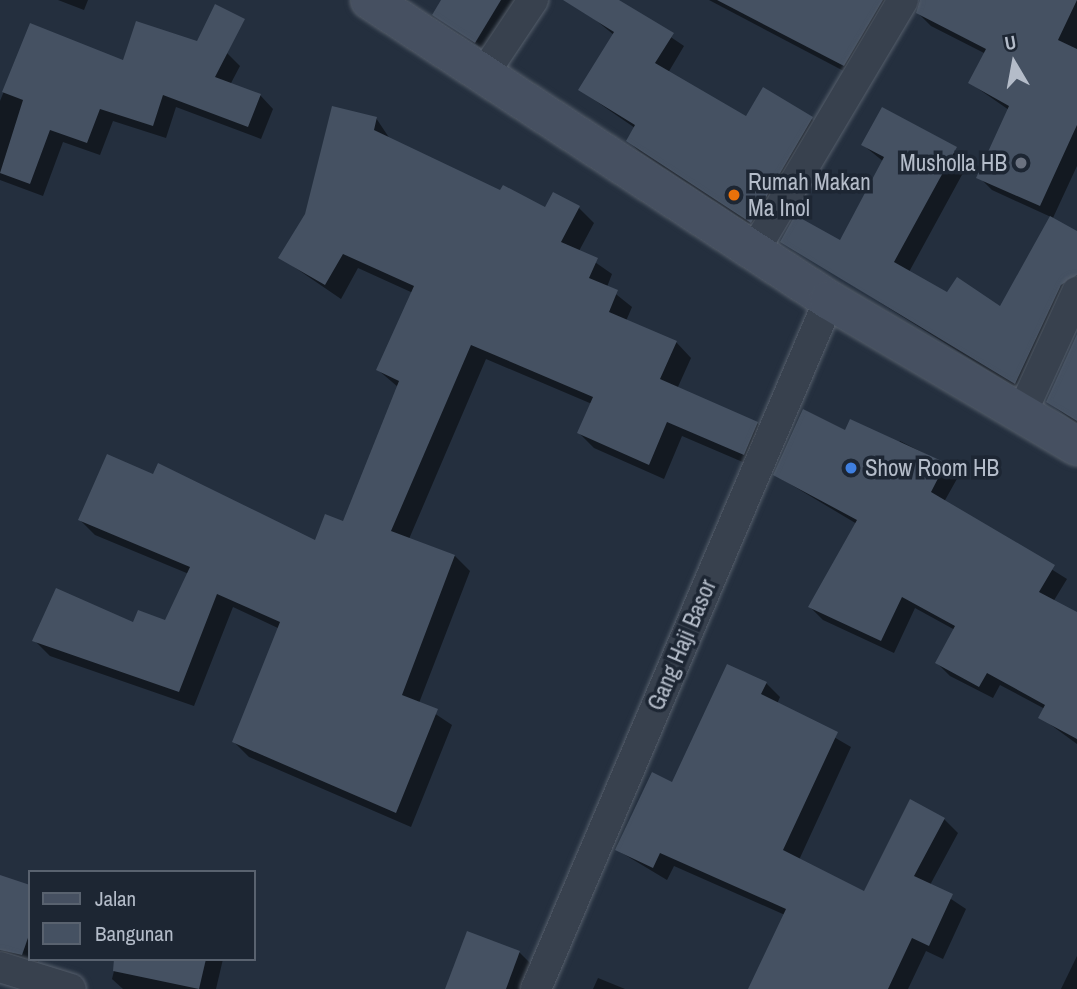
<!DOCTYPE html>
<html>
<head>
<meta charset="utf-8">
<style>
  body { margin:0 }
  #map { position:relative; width:1077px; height:989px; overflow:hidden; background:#242f3e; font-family:"Archivo Narrow",sans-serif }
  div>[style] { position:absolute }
  .shadow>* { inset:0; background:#0007 }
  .building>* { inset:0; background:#455162 }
  .roads { filter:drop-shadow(0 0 2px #565f6c) drop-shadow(0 0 2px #565f6c) }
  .street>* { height:30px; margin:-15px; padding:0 15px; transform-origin:15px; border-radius:15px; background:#38414e }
  .secondary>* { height:38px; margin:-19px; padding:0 19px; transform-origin:19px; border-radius:19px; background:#465061 }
  .dots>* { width:19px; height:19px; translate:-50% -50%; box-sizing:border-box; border:4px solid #1d2633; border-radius:50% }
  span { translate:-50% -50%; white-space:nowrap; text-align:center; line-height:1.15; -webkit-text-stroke:7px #1d2633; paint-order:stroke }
  .poi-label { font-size:23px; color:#b4bcc9 }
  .right { translate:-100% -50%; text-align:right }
  .left { translate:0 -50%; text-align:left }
  .street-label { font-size:23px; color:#b4bcc9 }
  .legend { position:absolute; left:28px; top:870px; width:228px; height:91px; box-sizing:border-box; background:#1d2633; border:2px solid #59626f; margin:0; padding:9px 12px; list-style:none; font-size:21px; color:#b4bcc9 }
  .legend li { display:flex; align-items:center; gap:14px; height:35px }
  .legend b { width:35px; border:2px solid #59626f }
  .north { position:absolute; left:979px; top:28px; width:70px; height:70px; -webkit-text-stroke:5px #1d2633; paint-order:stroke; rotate:350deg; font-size:19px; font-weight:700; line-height:28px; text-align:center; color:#b4bcc9 }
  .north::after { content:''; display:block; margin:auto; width:24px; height:32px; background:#b4bcc9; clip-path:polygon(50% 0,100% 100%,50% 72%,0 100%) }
</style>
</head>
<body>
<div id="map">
  <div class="shadow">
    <div style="clip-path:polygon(58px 0,88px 0,84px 10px)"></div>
    <div style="clip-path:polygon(444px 0,517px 0,485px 51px,435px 14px)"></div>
    <div style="clip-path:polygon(602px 0,616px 0,684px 46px,668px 73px,747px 118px,812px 119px,824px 130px,763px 233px,640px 152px,628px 141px,635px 128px,580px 90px,614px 35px,592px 17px)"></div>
    <div style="clip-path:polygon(709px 0,914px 0,857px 78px)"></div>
    <div style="clip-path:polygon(922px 0,1077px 0,1077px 166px,1052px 220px,1077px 233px,1077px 296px,1029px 396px,782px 241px,840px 242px,884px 162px,863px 145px,882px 109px,969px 162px,909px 272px,947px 295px,1001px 308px,1051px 217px,992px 190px,979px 177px,1009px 110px,970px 83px,986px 54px,931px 26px,918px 13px)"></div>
    <div style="clip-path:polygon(31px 25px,124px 62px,227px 53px,240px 66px,230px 85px,260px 95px,273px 109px,261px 139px,176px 107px,166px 138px,113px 121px,100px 155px,63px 142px,43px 196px,0 180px,0 101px)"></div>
    <div style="clip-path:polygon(376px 118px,390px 139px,501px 192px,545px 209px,579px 208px,594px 223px,579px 251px,612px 274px,607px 287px,632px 307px,626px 321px,676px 342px,691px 358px,677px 389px,757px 423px,772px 438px,759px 469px,682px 436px,664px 479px,594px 448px,579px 433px,592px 404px,486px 359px,409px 539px,455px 556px,470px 571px,419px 703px,452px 725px,411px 827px,249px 757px,234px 742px,280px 629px,233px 607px,194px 706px,50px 656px,35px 641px,166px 622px,189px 574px,95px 535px,80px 520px,316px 543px,344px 523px,398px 387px,378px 370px,413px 293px,358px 268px,341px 299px,281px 258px)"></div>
    <div style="clip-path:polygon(1077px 338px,1077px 424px,1048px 402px)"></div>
    <div style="clip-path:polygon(845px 432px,897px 446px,900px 441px,945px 464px,958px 477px,944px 502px,1067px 579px,1053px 602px,1077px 614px,1077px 744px,1040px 717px,1045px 709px,1000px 685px,993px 698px,950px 676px,937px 663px,955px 630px,915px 608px,894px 653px,823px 620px,810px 607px,857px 524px,775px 475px)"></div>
    <div style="clip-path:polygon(766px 683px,780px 697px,777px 704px,851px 747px,799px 860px,865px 894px,944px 819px,958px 833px,930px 885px,966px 909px,943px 959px,926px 951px,908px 989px,757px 989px,785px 915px,674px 866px,667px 880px,617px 850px)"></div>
    <div style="clip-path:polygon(30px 887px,30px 959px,39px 959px,35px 968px,0 956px,0 897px)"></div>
    <div style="clip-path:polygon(519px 952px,533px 966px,525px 989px,447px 989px)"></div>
    <div style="clip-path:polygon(1077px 956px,1077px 989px,1061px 989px)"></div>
    <div style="clip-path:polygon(117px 959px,223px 959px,216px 989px,123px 989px,112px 979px)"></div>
    <div style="clip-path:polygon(598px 978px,625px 989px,593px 989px)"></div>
  </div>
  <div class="building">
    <div style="clip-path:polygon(441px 0,501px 0,475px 43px,432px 15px)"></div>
    <div style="clip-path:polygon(563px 0,619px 0,674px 33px,655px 63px,746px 116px,763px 87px,813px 117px,751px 223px,626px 141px,635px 125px,578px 90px,614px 32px)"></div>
    <div style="clip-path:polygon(717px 0,883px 0,844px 66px)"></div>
    <div style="clip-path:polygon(920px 0,1077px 0,1058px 40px,1077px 49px,1077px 125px,1040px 206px,976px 178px,1009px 106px,968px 83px,986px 49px,916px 13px)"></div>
    <div style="clip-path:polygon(215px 4px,245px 19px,215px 77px,261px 94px,248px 127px,163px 95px,153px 126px,100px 109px,87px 143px,50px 130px,30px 184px,0 173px,23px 100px,2px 92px,30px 23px,123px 60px,136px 21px,197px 41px)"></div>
    <div style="clip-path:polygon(332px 106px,377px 117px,374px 130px,500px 190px,503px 185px,545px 207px,553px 192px,580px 206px,561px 242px,598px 258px,589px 278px,618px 290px,609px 312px,677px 341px,660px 379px,758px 422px,744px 455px,667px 422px,649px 465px,577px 433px,593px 397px,471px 345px,391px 531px,455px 555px,402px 695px,438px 709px,396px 813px,232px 742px,280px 622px,217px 594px,179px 692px,32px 641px,56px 588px,133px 622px,138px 610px,165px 620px,190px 567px,78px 520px,107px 454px,153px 474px,158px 463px,315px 540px,325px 514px,343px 521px,399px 381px,376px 370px,414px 286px,343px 254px,325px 285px,278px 258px,305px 214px)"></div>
    <div style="clip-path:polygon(882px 107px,957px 147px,894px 262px,947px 292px,957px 277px,1000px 306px,1050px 216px,1077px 231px,1077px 275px,1061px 285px,1015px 384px,780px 242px,795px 215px,840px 240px,884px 157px,861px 145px)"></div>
    <div style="clip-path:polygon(1077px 334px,1077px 421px,1046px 402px)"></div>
    <div style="clip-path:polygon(803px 409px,845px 430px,850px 419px,946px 463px,931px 492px,1055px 565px,1039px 592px,1077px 612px,1077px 739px,1038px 718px,1045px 705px,987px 673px,979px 687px,935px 663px,955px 626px,902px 597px,881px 641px,808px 607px,857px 520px,773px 475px)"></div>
    <div style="clip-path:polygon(727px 664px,767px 682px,761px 694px,838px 732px,783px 850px,864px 891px,910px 799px,945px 818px,914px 876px,953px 894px,929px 946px,912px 938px,888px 989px,748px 989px,786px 909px,660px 853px,653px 868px,615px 850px,652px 772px,672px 782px)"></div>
    <div style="clip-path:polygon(0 875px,30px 885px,30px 932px,22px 955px,0 950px)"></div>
    <div style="clip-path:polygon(467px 931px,520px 951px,506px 989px,445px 989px)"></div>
    <div style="clip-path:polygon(114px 959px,206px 959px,199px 989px,113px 971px)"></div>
  </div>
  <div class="roads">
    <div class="street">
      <div style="left:485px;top:72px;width:87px;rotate:-56.3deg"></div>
      <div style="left:754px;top:251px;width:292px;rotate:-59.3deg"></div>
      <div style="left:1023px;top:410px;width:130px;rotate:-65.4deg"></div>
      <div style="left:0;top:967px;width:74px;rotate:17.2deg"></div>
      <div style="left:536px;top:989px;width:749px;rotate:-66.96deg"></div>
    </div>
    <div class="secondary">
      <div style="left:370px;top:0;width:548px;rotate:33.17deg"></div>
      <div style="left:829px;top:300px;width:288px;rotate:30.5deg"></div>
    </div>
  </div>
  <div class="dots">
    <div style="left:1021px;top:163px;background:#6b7280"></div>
    <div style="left:734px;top:195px;background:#e8710a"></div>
    <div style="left:851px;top:468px;background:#3f7fe0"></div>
  </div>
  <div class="poi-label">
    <span class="right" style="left:1007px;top:163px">Musholla HB</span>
    <span class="left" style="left:748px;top:195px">Rumah Makan<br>Ma Inol</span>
    <span class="left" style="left:865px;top:468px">Show Room HB</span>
  </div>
  <div class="street-label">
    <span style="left:682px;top:645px;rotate:-67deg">Gang Haji Basor</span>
  </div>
  <ul class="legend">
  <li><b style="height:9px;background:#465061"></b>Jalan</li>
  <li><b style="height:19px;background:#455162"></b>Bangunan</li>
  </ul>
  <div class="north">U</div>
</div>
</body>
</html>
